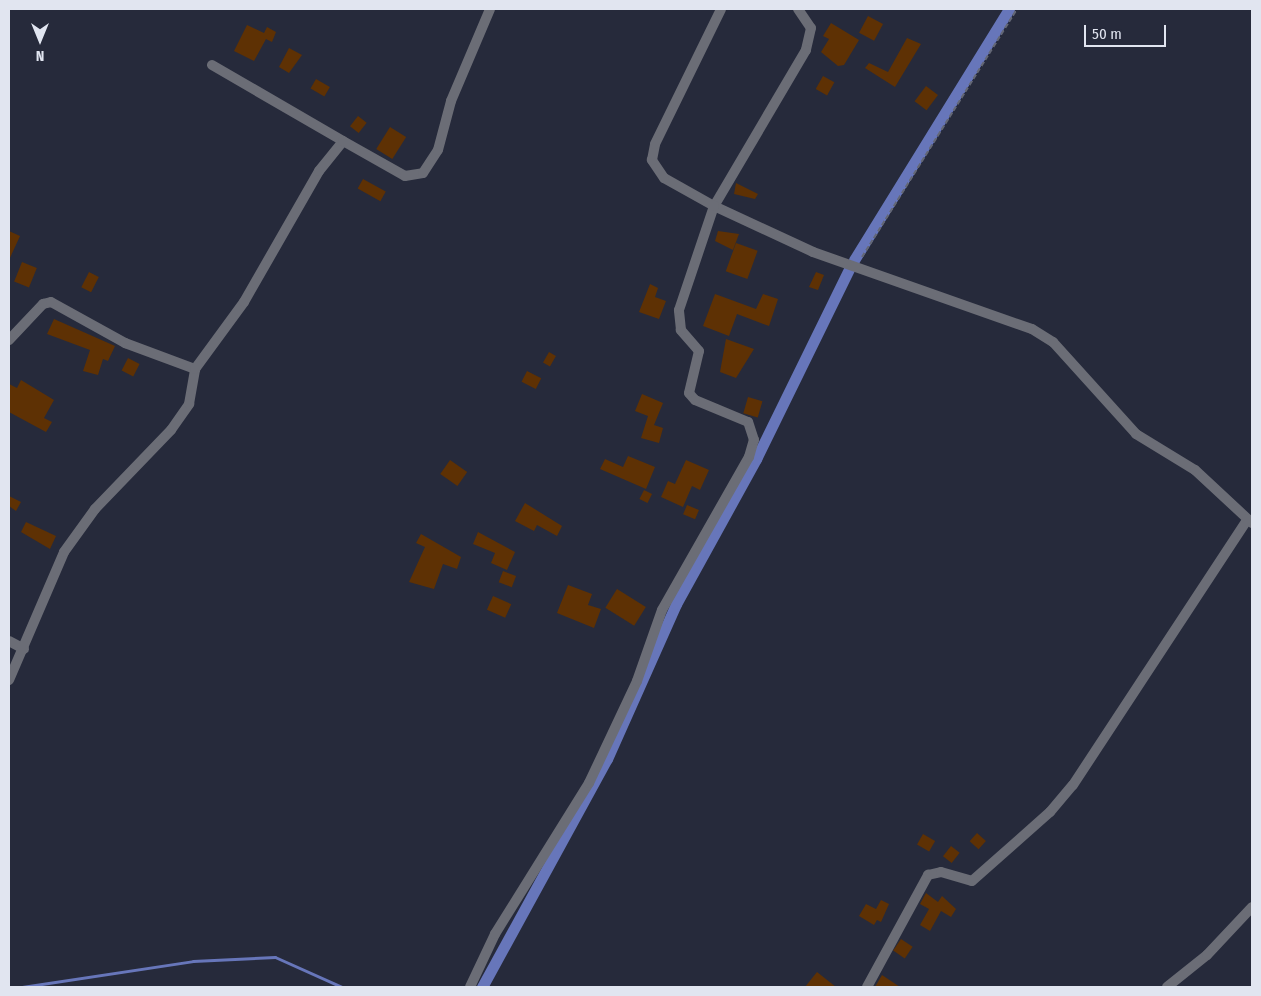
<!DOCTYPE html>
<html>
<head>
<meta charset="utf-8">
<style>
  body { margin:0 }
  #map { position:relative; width:1261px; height:996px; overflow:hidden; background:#262a3b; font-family:"Fira Sans Condensed",sans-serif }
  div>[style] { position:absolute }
  .stream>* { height:3px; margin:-1.5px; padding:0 1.5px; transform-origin:1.5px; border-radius:1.5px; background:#6776ba }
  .canal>* { height:11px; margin:-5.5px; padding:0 5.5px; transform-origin:5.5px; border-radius:5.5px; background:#6776ba }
  .building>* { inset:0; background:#5e3104; transform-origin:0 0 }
  .path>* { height:2px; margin-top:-1px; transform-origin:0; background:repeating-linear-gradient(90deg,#636776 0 5px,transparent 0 7.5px) }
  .street>* { height:10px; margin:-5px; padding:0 5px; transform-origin:5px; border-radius:5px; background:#6b6d76 }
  span { translate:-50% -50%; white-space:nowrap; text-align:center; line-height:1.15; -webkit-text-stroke:4.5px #262a3b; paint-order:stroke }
  .frame { position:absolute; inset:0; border:10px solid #e1e5f0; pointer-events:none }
  .north { position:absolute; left:15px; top:15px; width:50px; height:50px; -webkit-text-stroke:4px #262a3b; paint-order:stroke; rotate:180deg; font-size:14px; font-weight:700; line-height:20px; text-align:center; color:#e1e5f0 }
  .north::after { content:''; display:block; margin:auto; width:18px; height:22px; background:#e1e5f0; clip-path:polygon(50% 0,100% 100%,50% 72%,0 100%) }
  .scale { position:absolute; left:1084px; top:25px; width:82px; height:22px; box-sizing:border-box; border:2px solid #e1e5f0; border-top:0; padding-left:6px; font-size:15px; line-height:18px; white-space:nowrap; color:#e1e5f0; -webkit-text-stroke:4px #262a3b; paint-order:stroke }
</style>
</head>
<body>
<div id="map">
  <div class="stream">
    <div style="left:22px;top:987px;width:173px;rotate:-8.6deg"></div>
    <div style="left:193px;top:961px;width:82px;rotate:-2.8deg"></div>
    <div style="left:275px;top:957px;width:73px;rotate:24.1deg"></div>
  </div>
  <div class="canal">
    <div style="left:854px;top:260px;width:295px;rotate:-58.3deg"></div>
    <div style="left:482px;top:987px;width:260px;rotate:-61.3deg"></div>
    <div style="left:607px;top:759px;width:170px;rotate:-66deg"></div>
    <div style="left:676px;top:604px;width:166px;rotate:-61.1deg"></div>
    <div style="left:756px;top:459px;width:212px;rotate:-63.9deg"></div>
  </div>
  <div class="building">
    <div style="left:868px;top:16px;width:17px;height:19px;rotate:28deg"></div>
    <div style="clip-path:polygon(831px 23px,859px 40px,844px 65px,838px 66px,821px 52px,829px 39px,823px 36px)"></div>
    <div style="clip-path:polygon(247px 25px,264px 33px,267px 27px,276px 32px,272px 42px,266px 39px,254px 61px,234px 51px)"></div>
    <div style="clip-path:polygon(907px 38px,921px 44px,895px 87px,865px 68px,869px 63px,888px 72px)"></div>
    <div style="clip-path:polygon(289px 48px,302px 55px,289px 73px,279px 67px)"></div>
    <div style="left:823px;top:76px;width:13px;height:15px;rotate:29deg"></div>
    <div style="left:316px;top:79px;width:16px;height:11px;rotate:30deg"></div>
    <div style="left:926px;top:86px;width:15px;height:19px;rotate:37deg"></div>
    <div style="left:358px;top:116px;width:11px;height:13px;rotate:38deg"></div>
    <div style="left:390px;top:127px;width:19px;height:26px;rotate:32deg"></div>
    <div style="left:363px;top:179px;width:26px;height:11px;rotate:29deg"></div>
    <div style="clip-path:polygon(736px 183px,758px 194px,755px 199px,734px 194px)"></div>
    <div style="clip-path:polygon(9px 231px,20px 236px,9px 260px)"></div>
    <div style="clip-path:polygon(718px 231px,739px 234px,733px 250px,715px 241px)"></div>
    <div style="left:736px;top:243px;width:23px;height:30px;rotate:20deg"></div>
    <div style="left:22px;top:262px;width:16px;height:21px;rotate:22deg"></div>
    <div style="left:89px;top:272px;width:11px;height:17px;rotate:27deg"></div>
    <div style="clip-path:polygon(816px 272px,824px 275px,818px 290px,809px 287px)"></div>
    <div style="clip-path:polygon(650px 284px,658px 288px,655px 297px,666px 301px,659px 319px,639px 312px)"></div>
    <div style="clip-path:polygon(715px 294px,756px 309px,763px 294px,778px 299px,769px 326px,737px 314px,729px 336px,703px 326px)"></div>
    <div style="clip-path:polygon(54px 319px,115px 346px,108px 361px,103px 359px,98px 375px,83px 371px,90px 350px,47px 334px)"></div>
    <div style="clip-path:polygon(726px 339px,754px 349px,736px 378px,720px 372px)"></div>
    <div style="left:549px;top:352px;width:8px;height:12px;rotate:30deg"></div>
    <div style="left:128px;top:358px;width:13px;height:14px;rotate:27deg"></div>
    <div style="left:527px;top:371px;width:16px;height:12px;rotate:27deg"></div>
    <div style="clip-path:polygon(21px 380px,54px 400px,44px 418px,52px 422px,46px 432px,9px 412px,9px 384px,17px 388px)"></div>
    <div style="clip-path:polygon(642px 394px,663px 403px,654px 425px,663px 428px,659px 443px,641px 438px,648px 416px,635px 411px)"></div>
    <div style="left:748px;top:397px;width:15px;height:17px;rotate:16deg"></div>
    <div style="clip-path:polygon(628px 456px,655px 467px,646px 489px,600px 469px,605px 459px,623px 467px)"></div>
    <div style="left:450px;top:460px;width:21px;height:17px;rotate:35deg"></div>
    <div style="clip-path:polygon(686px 460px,709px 470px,700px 490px,692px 486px,683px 507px,661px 497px,668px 481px,675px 484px)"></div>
    <div style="left:644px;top:490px;width:9px;height:10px;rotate:27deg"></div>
    <div style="clip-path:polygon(9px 496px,21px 502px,16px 511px,9px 506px)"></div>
    <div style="clip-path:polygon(525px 503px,562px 526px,557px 536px,537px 525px,534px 531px,515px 521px)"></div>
    <div style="left:687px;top:505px;width:13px;height:10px;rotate:23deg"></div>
    <div style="clip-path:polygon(26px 522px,56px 536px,50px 549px,21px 532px)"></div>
    <div style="clip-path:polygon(478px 532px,515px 552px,507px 570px,491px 563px,495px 553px,473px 544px)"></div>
    <div style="clip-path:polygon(421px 534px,461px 557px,457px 569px,443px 564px,434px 589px,409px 582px,425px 547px,416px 543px)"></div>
    <div style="left:503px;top:571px;width:14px;height:12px;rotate:21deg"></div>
    <div style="clip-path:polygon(568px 585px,592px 594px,588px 605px,601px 609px,594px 628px,557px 613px)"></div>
    <div style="left:617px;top:589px;width:34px;height:22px;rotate:32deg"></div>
    <div style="left:493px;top:596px;width:20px;height:15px;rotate:24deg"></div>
    <div style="left:977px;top:833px;width:12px;height:11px;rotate:42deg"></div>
    <div style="left:923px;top:834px;width:14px;height:12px;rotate:30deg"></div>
    <div style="left:951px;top:846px;width:11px;height:13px;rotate:38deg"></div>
    <div style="clip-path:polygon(926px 893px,938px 902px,942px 896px,956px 909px,951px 917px,941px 911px,930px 931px,920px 925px,929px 909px,920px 904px)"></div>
    <div style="clip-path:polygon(881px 900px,889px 904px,881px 922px,877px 920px,874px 925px,859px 916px,866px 904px,876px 909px)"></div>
    <div style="left:901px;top:939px;width:14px;height:14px;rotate:34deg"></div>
    <div style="clip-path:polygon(817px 972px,836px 987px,805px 987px)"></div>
    <div style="clip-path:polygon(882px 975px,900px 987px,875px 987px)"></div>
  </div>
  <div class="path">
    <div style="left:862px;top:257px;width:292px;rotate:-58deg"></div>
  </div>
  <div class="street">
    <div style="left:798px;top:9px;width:23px;rotate:56deg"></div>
    <div style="left:811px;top:28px;width:23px;rotate:103deg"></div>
    <div style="left:806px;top:50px;width:181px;rotate:120.5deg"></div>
    <div style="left:714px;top:206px;width:109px;rotate:24.9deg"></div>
    <div style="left:813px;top:252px;width:232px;rotate:19.4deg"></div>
    <div style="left:1032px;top:329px;width:25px;rotate:32deg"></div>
    <div style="left:1053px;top:342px;width:124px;rotate:47.9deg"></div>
    <div style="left:1136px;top:434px;width:69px;rotate:31.4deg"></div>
    <div style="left:1195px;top:470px;width:78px;rotate:42.9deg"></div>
    <div style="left:212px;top:65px;width:151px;rotate:30.1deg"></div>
    <div style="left:9px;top:340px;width:50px;rotate:-46.6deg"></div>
    <div style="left:43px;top:304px;width:8px;rotate:-14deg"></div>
    <div style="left:51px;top:302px;width:85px;rotate:29deg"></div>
    <div style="left:125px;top:343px;width:75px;rotate:20.4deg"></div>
    <div style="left:9px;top:641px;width:17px;rotate:28deg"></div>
    <div style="left:9px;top:680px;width:139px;rotate:-66.7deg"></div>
    <div style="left:64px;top:552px;width:53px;rotate:-54.2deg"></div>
    <div style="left:95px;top:509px;width:110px;rotate:-46.1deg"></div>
    <div style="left:171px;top:430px;width:32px;rotate:-55deg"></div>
    <div style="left:189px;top:404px;width:36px;rotate:-80deg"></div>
    <div style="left:195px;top:369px;width:83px;rotate:-53.8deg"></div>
    <div style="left:244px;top:302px;width:151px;rotate:-60.2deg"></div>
    <div style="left:319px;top:171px;width:38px;rotate:-51deg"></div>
    <div style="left:343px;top:141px;width:71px;rotate:29.4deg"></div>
    <div style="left:405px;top:176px;width:18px;rotate:-9deg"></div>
    <div style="left:423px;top:173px;width:27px;rotate:-57deg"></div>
    <div style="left:438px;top:150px;width:51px;rotate:-75.1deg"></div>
    <div style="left:451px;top:101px;width:100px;rotate:-67deg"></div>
    <div style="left:470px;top:987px;width:59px;rotate:-64.7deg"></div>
    <div style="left:495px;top:934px;width:178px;rotate:-58.1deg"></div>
    <div style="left:589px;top:783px;width:113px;rotate:-64.8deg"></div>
    <div style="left:637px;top:681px;width:75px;rotate:-70.6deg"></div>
    <div style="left:662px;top:610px;width:176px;rotate:-60.4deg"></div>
    <div style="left:749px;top:457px;width:18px;rotate:-74deg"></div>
    <div style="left:754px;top:440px;width:19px;rotate:-108deg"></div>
    <div style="left:748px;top:422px;width:57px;rotate:-157.5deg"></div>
    <div style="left:695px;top:400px;width:9px;rotate:-131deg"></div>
    <div style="left:689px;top:393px;width:43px;rotate:-76.6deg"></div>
    <div style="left:699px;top:351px;width:28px;rotate:-131deg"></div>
    <div style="left:681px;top:330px;width:20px;rotate:-96deg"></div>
    <div style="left:679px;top:310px;width:110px;rotate:-71.4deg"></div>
    <div style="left:714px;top:206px;width:57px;rotate:-150.8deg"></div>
    <div style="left:664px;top:178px;width:22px;rotate:-124deg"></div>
    <div style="left:652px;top:160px;width:16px;rotate:-79deg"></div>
    <div style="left:655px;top:144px;width:150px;rotate:-63.9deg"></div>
    <div style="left:867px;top:987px;width:128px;rotate:-61.4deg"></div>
    <div style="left:928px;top:875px;width:13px;rotate:-13deg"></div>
    <div style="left:941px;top:872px;width:32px;rotate:16deg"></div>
    <div style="left:972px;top:881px;width:104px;rotate:-41.5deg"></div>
    <div style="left:1050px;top:812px;width:35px;rotate:-50deg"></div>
    <div style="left:1073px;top:785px;width:318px;rotate:-56.7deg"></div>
    <div style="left:1167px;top:987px;width:51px;rotate:-38.7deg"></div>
    <div style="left:1207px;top:955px;width:66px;rotate:-46.8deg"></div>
  </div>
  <div class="frame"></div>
  <div class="north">N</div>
  <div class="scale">50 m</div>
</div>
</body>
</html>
